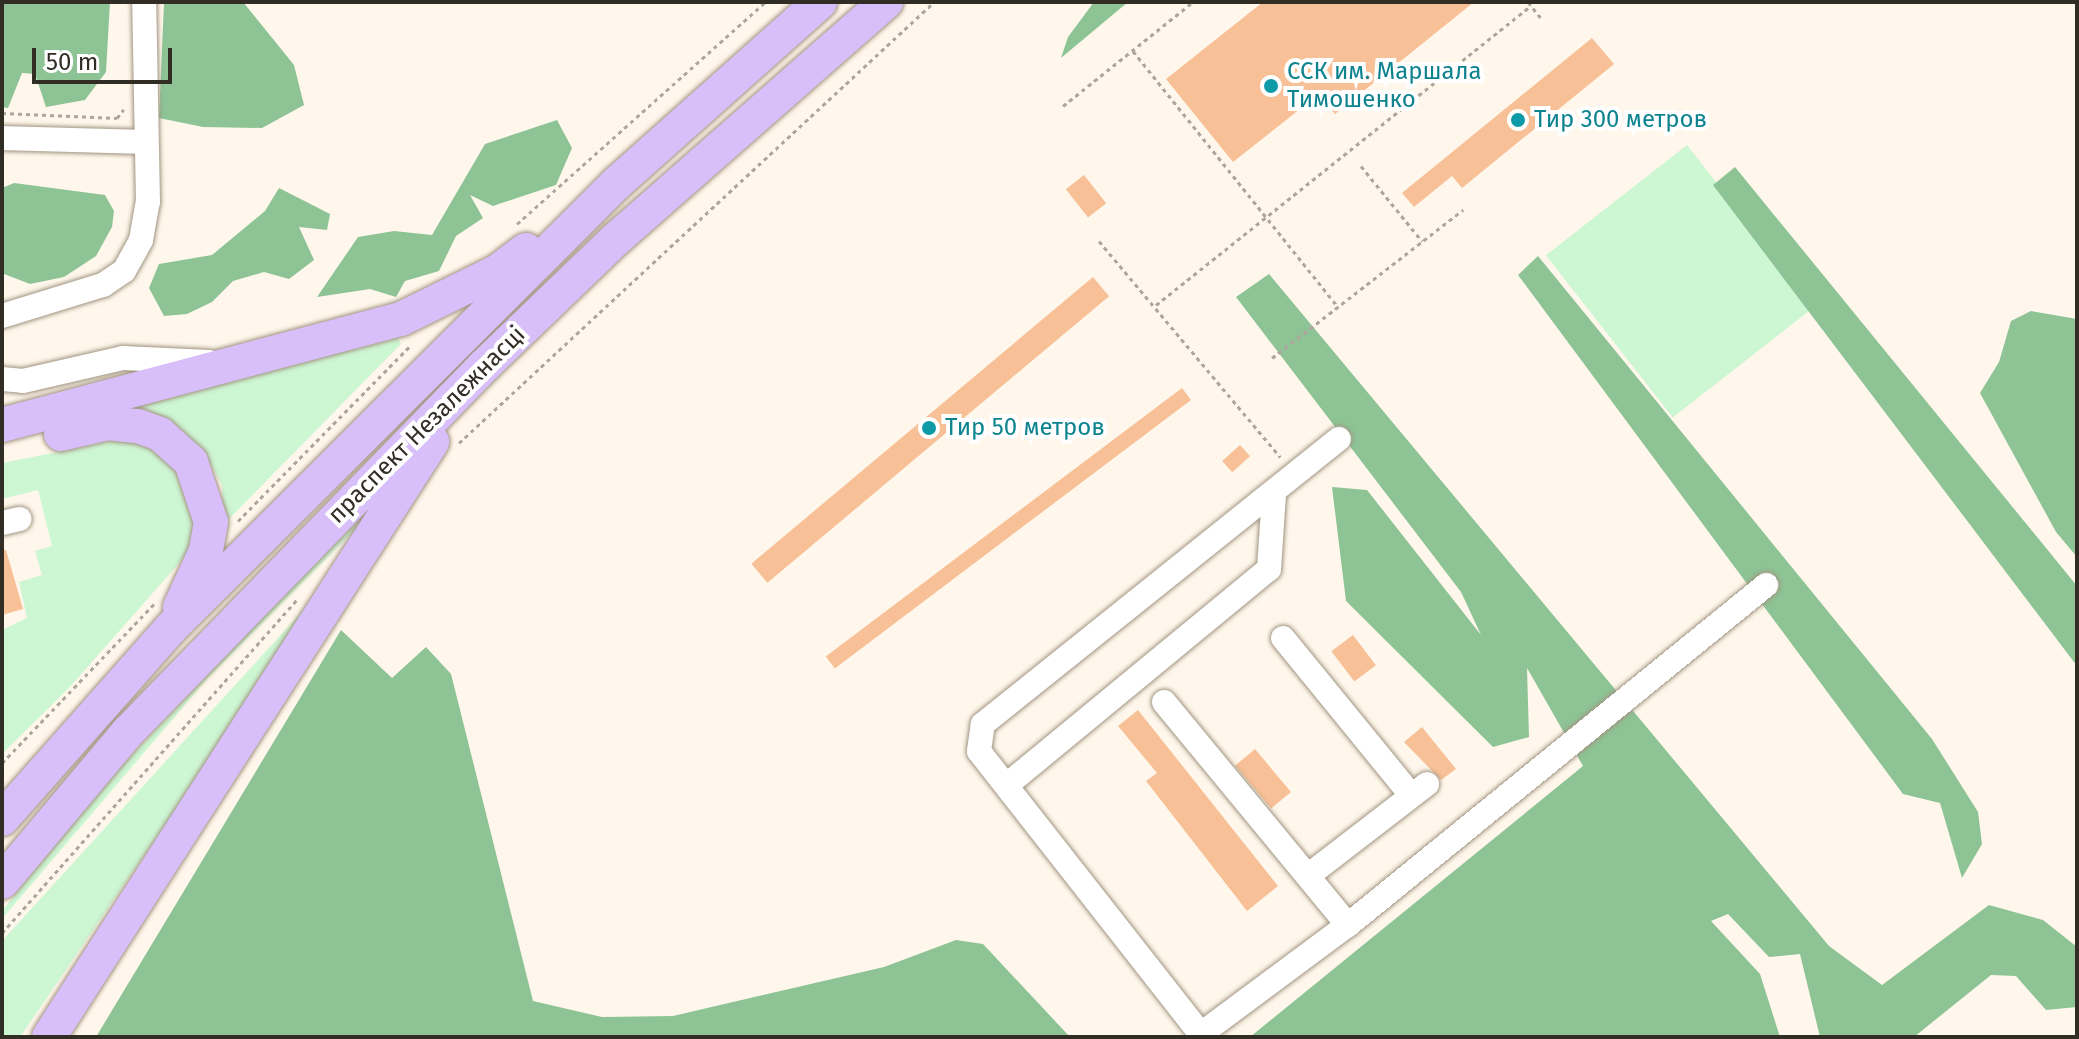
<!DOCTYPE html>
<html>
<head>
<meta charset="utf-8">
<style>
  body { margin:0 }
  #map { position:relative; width:2079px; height:1039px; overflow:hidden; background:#fff7eb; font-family:"Fira Sans",sans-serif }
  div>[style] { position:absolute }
  .green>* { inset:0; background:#cdf6d3; transform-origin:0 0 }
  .forest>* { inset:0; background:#8dc395 }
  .building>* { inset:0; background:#f8c096; transform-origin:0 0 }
  .path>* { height:3px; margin-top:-1.5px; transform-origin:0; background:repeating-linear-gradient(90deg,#ada69c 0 4px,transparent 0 8px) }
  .roads { filter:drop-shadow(0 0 2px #a19582) drop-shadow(0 0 2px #a19582) }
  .minor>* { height:24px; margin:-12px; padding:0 12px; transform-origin:12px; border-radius:12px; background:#fff }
  .highway>* { height:34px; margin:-17px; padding:0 17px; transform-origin:17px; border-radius:17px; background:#d9bffa }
  .dots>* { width:22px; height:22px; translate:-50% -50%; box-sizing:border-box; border:4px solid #fff; border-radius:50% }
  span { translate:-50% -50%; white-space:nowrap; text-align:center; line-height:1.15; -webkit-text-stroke:8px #fff; paint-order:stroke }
  .culture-label { font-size:24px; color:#0d838f }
  .left { translate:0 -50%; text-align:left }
  .street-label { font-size:24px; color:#312c24 }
  .frame { position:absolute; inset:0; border:4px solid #312c24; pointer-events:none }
  .scale { position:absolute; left:32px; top:48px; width:140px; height:36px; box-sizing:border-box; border:4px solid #312c24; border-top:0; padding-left:10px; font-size:24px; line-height:28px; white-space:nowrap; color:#312c24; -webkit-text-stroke:6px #fff; paint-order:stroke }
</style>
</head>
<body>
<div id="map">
  <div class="green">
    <div style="left:1687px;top:145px;width:206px;height:179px;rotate:52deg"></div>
    <div style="clip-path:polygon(398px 338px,401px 344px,224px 524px,222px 485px,202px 448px,184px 434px,106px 413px)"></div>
    <div style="clip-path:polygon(118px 440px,143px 445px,175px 465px,195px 526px,189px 552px,69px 688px,2px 754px,2px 630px,27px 618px,19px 582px,42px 575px,35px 551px,52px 546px,38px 490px,2px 499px,2px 463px)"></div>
    <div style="clip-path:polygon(379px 493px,364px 521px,208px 678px,2px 919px,2px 911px,102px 787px)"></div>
    <div style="clip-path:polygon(337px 573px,20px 1037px,2px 1037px,2px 941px)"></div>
  </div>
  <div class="forest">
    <div style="clip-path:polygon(2px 2px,110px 2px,106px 72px,85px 100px,46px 107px,35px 74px,22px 73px,8px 108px,2px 107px)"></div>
    <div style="clip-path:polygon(164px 2px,243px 2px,294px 65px,304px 105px,262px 128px,203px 127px,159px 118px)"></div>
    <div style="clip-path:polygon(1094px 2px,1128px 2px,1061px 58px,1068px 37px)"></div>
    <div style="clip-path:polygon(557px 120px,572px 148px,556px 185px,493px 206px,470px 195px,483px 218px,456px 236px,439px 271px,405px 281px,396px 297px,370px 289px,317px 297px,358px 237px,394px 231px,432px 235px,485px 144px)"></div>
    <div style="clip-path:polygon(1735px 167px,2077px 586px,2077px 666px,1713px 185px)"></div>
    <div style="clip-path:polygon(14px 183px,105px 195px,114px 211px,112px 227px,96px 256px,64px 277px,30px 284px,4px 274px,2px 188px)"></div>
    <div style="clip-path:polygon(279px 188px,330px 214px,327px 230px,299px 227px,314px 260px,289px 279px,264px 272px,233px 281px,212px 302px,187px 314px,164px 316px,149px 288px,159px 264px,212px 255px,265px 211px)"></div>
    <div style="clip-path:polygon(1538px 256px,1932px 739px,1978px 812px,1982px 844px,1962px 878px,1940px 803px,1903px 794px,1518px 275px)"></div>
    <div style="clip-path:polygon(1269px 274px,1829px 946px,1882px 985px,1989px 905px,2043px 920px,2077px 947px,2077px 1007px,2046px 1010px,2016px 976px,1991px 975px,1914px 1037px,1820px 1037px,1800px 954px,1769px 957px,1728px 914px,1711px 921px,1760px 974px,1780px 1037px,1250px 1037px,1583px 766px,1527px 668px,1529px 737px,1493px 747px,1346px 601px,1332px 487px,1367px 490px,1481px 635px,1461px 592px,1236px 297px)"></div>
    <div style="clip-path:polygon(2031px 311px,2077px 319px,2077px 557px,2056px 532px,1980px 393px,1999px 362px,2011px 321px)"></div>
    <div style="clip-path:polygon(341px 630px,392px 678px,426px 647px,451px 674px,533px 1001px,602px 1017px,673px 1016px,884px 967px,956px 940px,983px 944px,1070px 1037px,96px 1037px)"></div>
  </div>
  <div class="building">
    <div style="clip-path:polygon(1263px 2px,1474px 2px,1335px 114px,1319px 94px,1233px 162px,1166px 79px)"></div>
    <div style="clip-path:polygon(1592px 38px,1614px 64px,1462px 188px,1452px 176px,1414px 207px,1402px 193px)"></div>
    <div style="left:1084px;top:175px;width:36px;height:23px;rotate:52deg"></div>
    <div style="left:1093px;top:277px;width:25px;height:446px;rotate:50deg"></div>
    <div style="left:1182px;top:388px;width:15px;height:446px;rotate:53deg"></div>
    <div style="left:1240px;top:445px;width:15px;height:24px;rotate:48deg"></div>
    <div style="clip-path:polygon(2px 550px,6px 550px,23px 609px,2px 615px)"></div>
    <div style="left:1353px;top:635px;width:38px;height:27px;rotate:53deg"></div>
    <div style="clip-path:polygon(1138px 710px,1278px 886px,1247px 911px,1146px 781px,1157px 773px,1118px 726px)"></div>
    <div style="clip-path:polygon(1422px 727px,1456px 769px,1441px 780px,1404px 742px)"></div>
    <div style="left:1255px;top:749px;width:56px;height:26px;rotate:50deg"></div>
  </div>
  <div class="path">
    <div style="left:1528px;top:2px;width:22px;rotate:51deg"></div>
    <div style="left:1133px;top:51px;width:328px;rotate:51.3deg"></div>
    <div style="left:1063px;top:106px;width:166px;rotate:-38.7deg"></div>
    <div style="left:2px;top:113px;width:115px;rotate:2.5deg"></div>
    <div style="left:117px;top:118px;width:11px;rotate:-52deg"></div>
    <div style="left:1361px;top:166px;width:97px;rotate:50.9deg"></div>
    <div style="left:517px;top:224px;width:333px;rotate:-41.8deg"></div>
    <div style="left:1099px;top:241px;width:282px;rotate:50deg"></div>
    <div style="left:1156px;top:305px;width:480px;rotate:-38.6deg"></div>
    <div style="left:1272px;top:358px;width:242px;rotate:-37.8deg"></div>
    <div style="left:459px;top:443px;width:648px;rotate:-42.87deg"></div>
    <div style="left:238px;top:521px;width:247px;rotate:-45.5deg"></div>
    <div style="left:2px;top:763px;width:220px;rotate:-46.3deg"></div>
    <div style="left:2px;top:933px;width:446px;rotate:-48.5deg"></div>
  </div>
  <div class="roads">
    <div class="minor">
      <div style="left:2px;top:138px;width:142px;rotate:1.6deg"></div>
      <div style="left:2px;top:316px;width:106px;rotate:-17.1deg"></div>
      <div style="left:103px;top:285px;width:25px;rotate:-34deg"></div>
      <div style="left:124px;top:271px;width:35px;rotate:-61deg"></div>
      <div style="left:141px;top:240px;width:39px;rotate:-80deg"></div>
      <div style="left:148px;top:202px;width:200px;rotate:-91.1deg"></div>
      <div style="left:2px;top:379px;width:21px;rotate:5deg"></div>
      <div style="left:23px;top:381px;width:103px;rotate:-13deg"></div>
      <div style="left:123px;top:358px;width:86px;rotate:2.7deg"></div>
      <div style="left:2px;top:523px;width:18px;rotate:-13deg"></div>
      <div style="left:1283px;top:638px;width:203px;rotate:50.8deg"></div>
      <div style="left:1164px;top:702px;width:289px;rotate:50.5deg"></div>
      <div style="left:1008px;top:784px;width:338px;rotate:-39.5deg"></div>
      <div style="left:1269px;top:569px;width:75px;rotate:-86.2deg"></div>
      <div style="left:1309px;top:875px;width:149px;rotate:-37.6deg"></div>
      <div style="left:1201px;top:1034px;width:183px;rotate:-36.6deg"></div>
      <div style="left:1348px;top:925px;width:539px;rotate:-39.12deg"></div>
      <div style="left:1203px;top:1037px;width:363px;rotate:-128.1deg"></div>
      <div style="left:979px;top:751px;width:27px;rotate:-82deg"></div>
      <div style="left:983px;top:724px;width:456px;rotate:-38.7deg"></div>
    </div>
    <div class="highway">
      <div style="left:2px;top:425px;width:413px;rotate:-14.9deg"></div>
      <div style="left:401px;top:319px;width:108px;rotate:-26.3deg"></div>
      <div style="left:498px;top:271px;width:35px;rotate:-37deg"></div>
      <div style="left:61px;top:434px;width:47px;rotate:-13.4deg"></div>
      <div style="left:107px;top:423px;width:31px;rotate:6deg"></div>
      <div style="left:138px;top:426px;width:23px;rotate:20deg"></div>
      <div style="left:160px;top:434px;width:42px;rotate:42.1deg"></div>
      <div style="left:191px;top:462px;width:63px;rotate:71.6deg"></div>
      <div style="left:211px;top:522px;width:29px;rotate:100deg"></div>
      <div style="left:206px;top:551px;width:62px;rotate:114.9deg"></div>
      <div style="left:2px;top:819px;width:254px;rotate:-48.5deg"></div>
      <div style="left:170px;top:629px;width:631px;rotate:-44.94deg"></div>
      <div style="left:617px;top:183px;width:272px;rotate:-41.7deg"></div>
      <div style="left:2px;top:882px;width:196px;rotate:-50deg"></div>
      <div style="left:128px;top:732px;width:511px;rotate:-45.79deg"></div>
      <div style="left:484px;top:366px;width:182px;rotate:-43.9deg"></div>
      <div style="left:615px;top:240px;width:361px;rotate:-41.3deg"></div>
      <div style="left:49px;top:1037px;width:708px;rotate:-57.23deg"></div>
    </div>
  </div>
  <div class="dots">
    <div style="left:1271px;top:86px;background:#0f9aa8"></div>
    <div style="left:1518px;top:120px;background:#0f9aa8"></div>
    <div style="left:929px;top:428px;background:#0f9aa8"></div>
  </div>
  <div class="culture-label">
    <span class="left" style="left:1287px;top:86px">ССК им. Маршала<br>Тимошенко</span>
    <span class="left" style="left:1534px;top:120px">Тир 300 метров</span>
    <span class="left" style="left:945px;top:428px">Тир 50 метров</span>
  </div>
  <div class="street-label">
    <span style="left:427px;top:425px;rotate:-45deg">праспект Незалежнасці</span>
  </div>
  <div class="frame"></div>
  <div class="scale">50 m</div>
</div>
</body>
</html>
